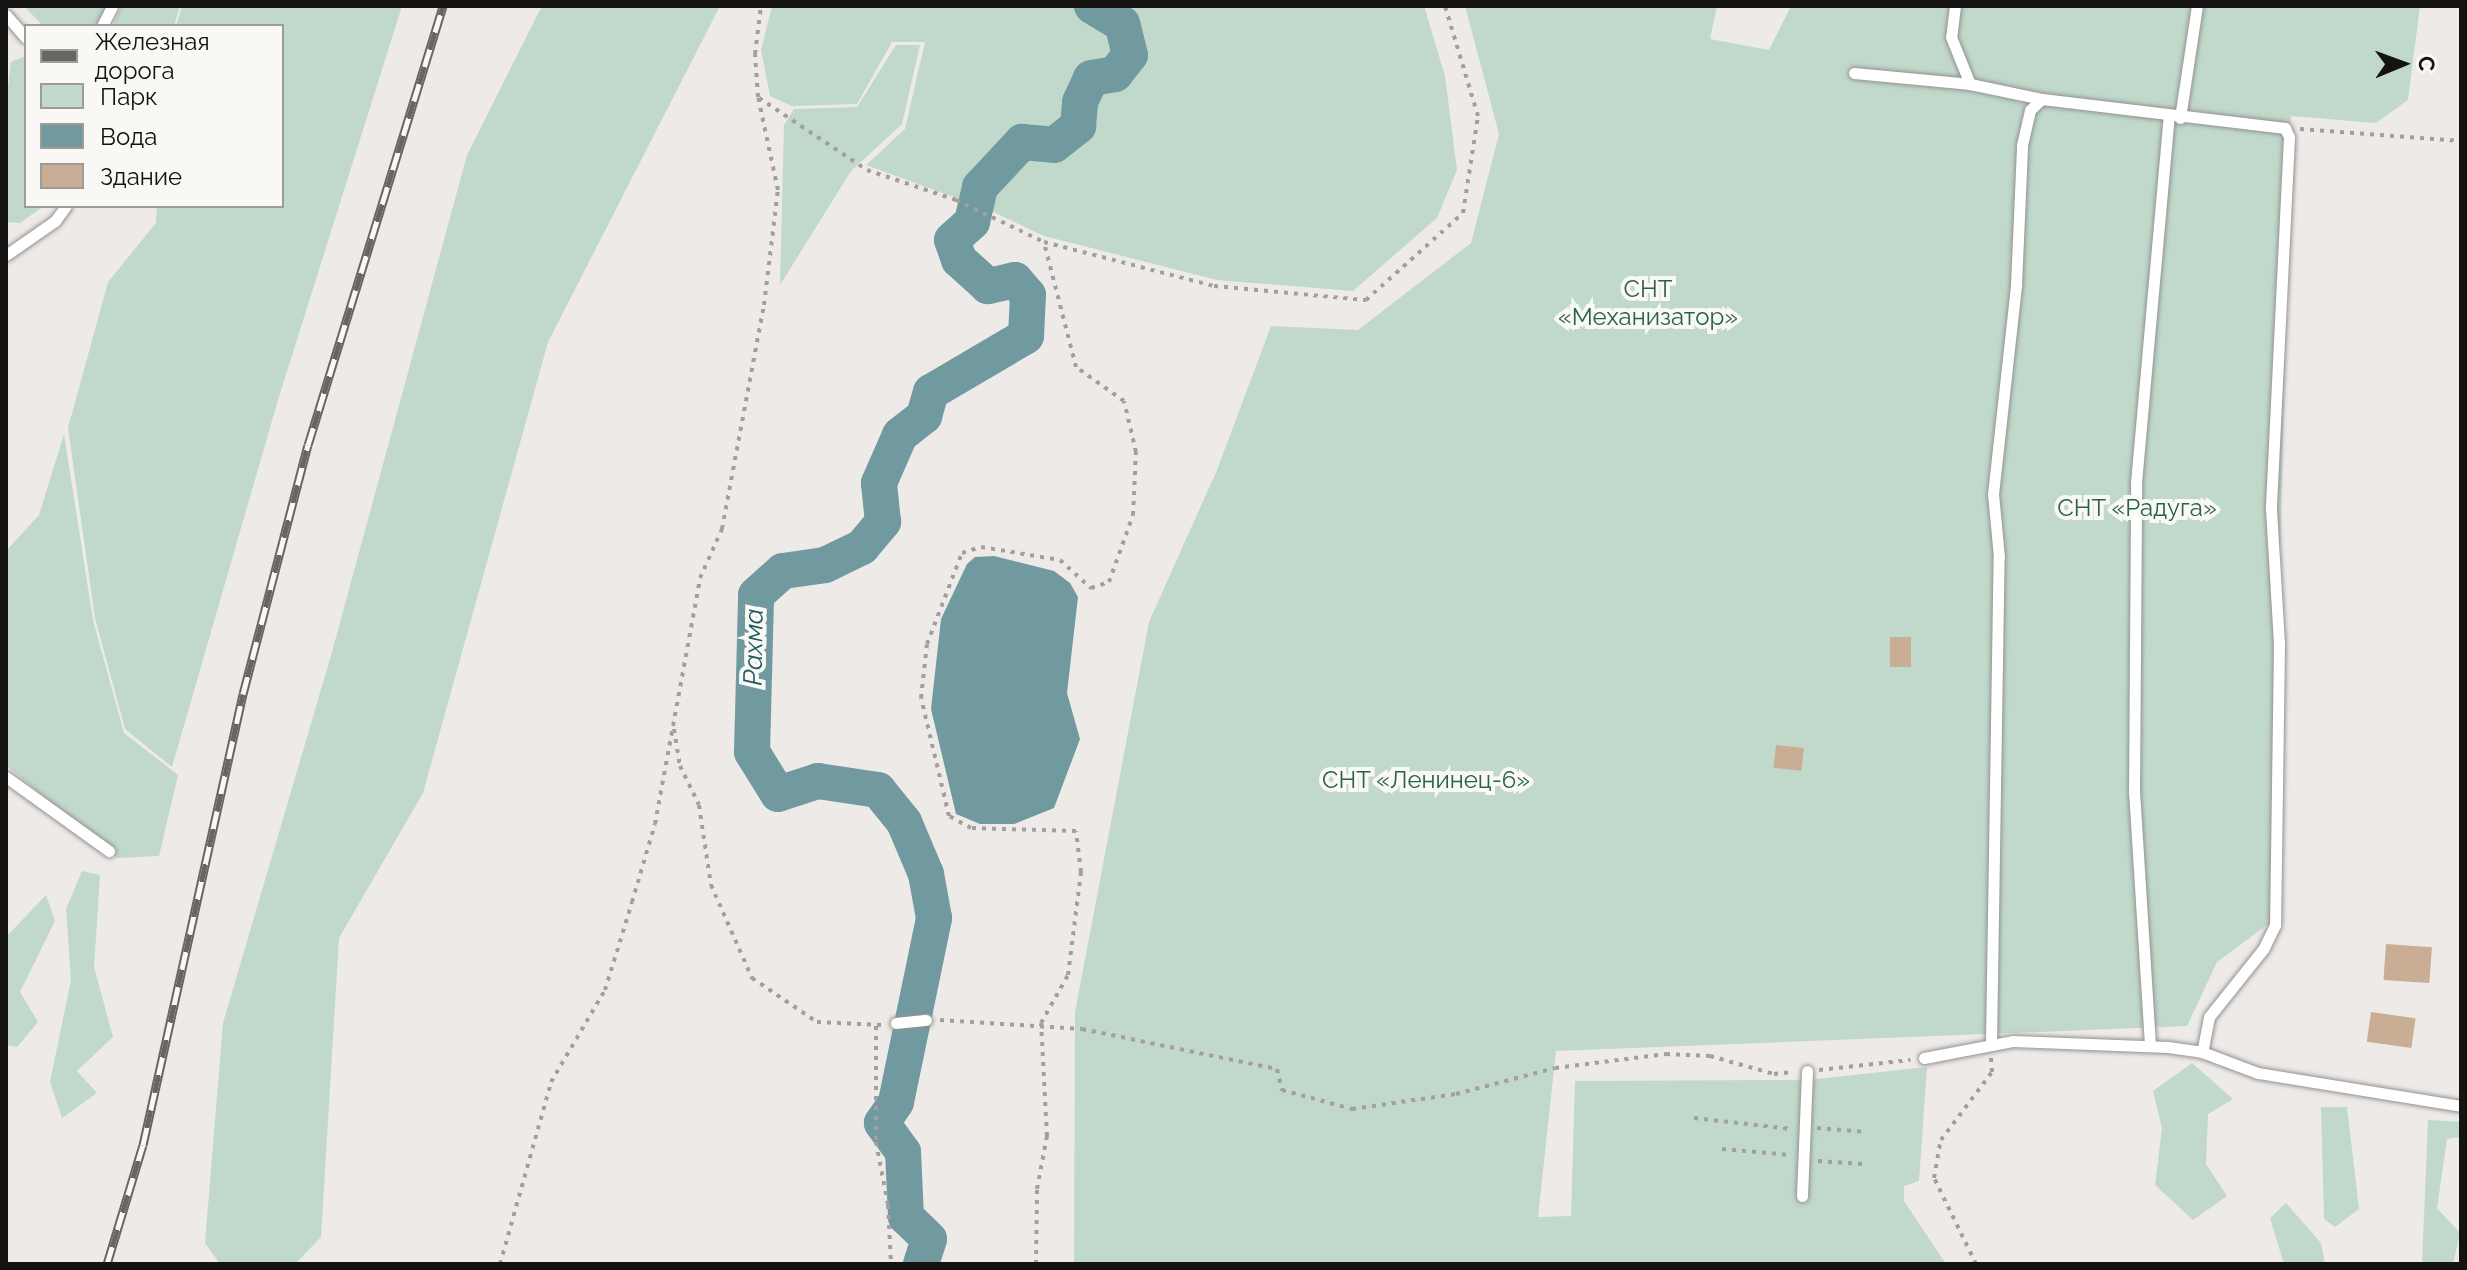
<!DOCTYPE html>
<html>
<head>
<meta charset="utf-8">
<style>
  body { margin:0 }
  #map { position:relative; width:2467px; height:1270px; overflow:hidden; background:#edeae8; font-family:Raleway,sans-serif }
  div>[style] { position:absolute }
  .green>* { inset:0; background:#c0d9cb }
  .water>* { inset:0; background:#719aa0 }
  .river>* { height:36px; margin:-18px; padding:0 18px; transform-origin:18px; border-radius:18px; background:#719aa0 }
  .building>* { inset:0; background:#c9ad95; transform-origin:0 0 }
  .path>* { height:4px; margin-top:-2px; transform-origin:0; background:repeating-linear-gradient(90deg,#a29f9e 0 4px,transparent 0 10px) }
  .roads { filter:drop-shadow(0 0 2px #949290) drop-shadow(0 0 2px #949290) }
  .service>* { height:11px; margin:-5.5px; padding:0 5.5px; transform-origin:5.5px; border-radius:5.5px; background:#fff }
  .rail>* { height:9px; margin-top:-4.5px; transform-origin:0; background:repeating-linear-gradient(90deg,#faf8f5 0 18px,#686665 0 36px); box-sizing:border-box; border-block:2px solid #686665 }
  span { translate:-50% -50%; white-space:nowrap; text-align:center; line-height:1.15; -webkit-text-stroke:8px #faf8f5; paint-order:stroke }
  .park-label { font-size:24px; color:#286248 }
  .water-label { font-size:26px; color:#1e5960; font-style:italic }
  .frame { position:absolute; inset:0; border:8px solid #141312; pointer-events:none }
  .legend { position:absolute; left:24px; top:24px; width:260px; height:184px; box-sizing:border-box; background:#faf8f5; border:2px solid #9e9c9a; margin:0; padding:10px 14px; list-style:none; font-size:24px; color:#141312 }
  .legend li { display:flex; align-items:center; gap:16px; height:40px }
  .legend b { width:40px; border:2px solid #9e9c9a }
  .north { position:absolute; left:2363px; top:24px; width:80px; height:80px; -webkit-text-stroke:6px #faf8f5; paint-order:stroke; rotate:89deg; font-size:22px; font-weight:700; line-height:32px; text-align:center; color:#141312 }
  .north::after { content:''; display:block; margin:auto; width:28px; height:36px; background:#141312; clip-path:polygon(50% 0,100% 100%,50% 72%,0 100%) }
</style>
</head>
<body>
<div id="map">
  <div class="green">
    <div style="clip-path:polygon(24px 6px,107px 6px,97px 26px,43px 26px)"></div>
    <div style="clip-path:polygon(121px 6px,180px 6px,174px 26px,113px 26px)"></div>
    <div style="clip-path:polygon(182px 6px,402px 6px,278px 400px,172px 767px,125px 729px,95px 618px,68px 428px,108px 282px,156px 223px,157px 206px,282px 206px,282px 26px,176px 26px)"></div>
    <div style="clip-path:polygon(542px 6px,720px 6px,548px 342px,423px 793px,339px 938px,321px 1237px,295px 1264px,220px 1264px,205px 1243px,223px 1023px,332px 652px,467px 155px)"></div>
    <div style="clip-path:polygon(772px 6px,1087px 6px,1089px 14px,1114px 27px,1122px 53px,1111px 70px,1084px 75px,1070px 122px,1053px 139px,1016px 137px,974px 182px,970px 203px,866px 165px,905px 129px,925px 42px,892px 42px,857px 104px,792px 106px,770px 96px,761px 50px)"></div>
    <div style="clip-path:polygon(1106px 6px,1424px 6px,1445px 76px,1457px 170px,1437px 218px,1353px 291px,1217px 280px,1044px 236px,983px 207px,986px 192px,1025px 148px,1055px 152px,1082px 130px,1085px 105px,1098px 84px,1116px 80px,1136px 61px,1129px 19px)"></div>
    <div style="clip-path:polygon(1465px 6px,1717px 6px,1710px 39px,1769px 50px,1791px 6px,2420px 6px,2408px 100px,2376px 123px,2291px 116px,2271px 922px,2217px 962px,2187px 1026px,1556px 1051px,1538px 1217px,1571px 1216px,1575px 1081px,1808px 1080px,1927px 1067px,1919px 1181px,1904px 1186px,1904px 1201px,1946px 1264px,1074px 1264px,1075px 1012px,1149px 622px,1217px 470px,1271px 326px,1358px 330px,1471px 243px,1499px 134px)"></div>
    <div style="clip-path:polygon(896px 45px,920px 45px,902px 124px,851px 171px,780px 285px,784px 125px,794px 109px,857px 107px)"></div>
    <div style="clip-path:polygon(26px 56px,26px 206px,44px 206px,20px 223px,6px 222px,6px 105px,11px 62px)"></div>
    <div style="clip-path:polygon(64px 434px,93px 620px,124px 733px,178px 775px,159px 856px,117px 858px,6px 765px,6px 551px,39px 515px)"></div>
    <div style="clip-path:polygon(82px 871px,100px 875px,94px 967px,113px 1037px,77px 1071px,97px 1093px,62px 1118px,50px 1082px,71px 980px,66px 909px)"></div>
    <div style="clip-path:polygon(46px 895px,55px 921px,20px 992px,38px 1022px,17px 1047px,6px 1045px,6px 937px)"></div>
    <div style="clip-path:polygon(2192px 1063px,2233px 1099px,2208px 1114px,2206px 1164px,2227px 1196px,2193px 1220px,2155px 1185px,2162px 1128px,2153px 1091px)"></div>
    <div style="clip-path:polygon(2321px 1107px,2347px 1107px,2359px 1209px,2335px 1227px,2324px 1219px)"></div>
    <div style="clip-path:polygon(2428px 1120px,2461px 1122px,2461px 1137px,2447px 1139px,2437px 1208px,2460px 1233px,2453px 1264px,2422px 1264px)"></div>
    <div style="clip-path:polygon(2286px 1203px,2321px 1243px,2325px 1264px,2284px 1264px,2270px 1218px)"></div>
  </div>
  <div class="water">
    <div style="clip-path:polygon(994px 556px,1054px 571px,1070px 583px,1078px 597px,1067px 693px,1080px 739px,1054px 808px,1014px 824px,980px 824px,956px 814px,931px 709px,941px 619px,967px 564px,975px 557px)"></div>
  </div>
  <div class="river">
    <div style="left:921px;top:1264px;width:26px;rotate:-72deg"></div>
    <div style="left:929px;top:1239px;width:32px;rotate:-136deg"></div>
    <div style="left:906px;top:1217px;width:65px;rotate:-92.6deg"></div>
    <div style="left:903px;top:1152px;width:36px;rotate:-126deg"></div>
    <div style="left:882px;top:1123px;width:25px;rotate:-56deg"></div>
    <div style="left:896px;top:1102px;width:188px;rotate:-78.3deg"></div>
    <div style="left:934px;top:918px;width:45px;rotate:-100.3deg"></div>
    <div style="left:926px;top:874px;width:56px;rotate:-112.9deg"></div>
    <div style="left:904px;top:822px;width:41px;rotate:-129.1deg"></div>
    <div style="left:878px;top:790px;width:61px;rotate:-171.5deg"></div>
    <div style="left:818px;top:781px;width:42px;rotate:162deg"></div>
    <div style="left:778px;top:794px;width:49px;rotate:-121.8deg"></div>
    <div style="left:752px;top:752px;width:157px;rotate:-88.5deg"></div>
    <div style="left:756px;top:595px;width:36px;rotate:-42deg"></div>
    <div style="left:783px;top:571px;width:42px;rotate:-8.1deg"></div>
    <div style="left:825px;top:565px;width:41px;rotate:-25.9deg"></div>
    <div style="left:862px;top:547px;width:33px;rotate:-50deg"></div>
    <div style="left:883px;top:522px;width:39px;rotate:-96deg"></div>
    <div style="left:879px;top:483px;width:52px;rotate:-66.4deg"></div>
    <div style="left:900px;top:435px;width:31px;rotate:-38deg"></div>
    <div style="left:924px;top:416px;width:25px;rotate:-74deg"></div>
    <div style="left:931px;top:392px;width:110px;rotate:-30.5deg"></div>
    <div style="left:1026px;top:336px;width:41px;rotate:-87.2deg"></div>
    <div style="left:1028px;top:295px;width:20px;rotate:-131deg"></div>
    <div style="left:1015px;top:280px;width:28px;rotate:167deg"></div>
    <div style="left:988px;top:286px;width:39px;rotate:-138deg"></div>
    <div style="left:959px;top:260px;width:21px;rotate:-109deg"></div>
    <div style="left:952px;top:240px;width:27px;rotate:-42deg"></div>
    <div style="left:972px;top:222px;width:36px;rotate:-77deg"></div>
    <div style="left:980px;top:187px;width:62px;rotate:-47deg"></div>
    <div style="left:1022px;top:142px;width:32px;rotate:5deg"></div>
    <div style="left:1054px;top:145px;width:31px;rotate:-38deg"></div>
    <div style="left:1078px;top:126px;width:24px;rotate:-85deg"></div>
    <div style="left:1080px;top:102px;width:26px;rotate:-65deg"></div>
    <div style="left:1091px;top:78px;width:24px;rotate:-9deg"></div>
    <div style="left:1115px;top:74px;width:24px;rotate:-52deg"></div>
    <div style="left:1130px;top:55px;width:32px;rotate:-104deg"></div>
    <div style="left:1122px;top:24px;width:35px;rotate:-149deg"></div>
  </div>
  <div class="building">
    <div style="left:1890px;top:637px;width:21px;height:30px"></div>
    <div style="left:1776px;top:745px;width:28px;height:23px;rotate:6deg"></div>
    <div style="left:2386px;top:944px;width:46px;height:36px;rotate:4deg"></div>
    <div style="left:2371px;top:1012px;width:45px;height:30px;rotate:8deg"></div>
  </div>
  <div class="path">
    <div style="left:759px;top:98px;width:130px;rotate:33.7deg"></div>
    <div style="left:867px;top:170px;width:94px;rotate:18.6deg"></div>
    <div style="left:956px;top:200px;width:98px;rotate:25.5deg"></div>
    <div style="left:1044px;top:242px;width:176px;rotate:14.5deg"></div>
    <div style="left:1214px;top:286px;width:153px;rotate:5.3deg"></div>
    <div style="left:1366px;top:300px;width:130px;rotate:-41.9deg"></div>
    <div style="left:1463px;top:213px;width:98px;rotate:-81.2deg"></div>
    <div style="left:1478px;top:116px;width:115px;rotate:-106.7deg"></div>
    <div style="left:2300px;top:129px;width:161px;rotate:4.3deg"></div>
    <div style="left:674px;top:729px;width:37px;rotate:81deg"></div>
    <div style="left:680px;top:766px;width:43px;rotate:64deg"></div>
    <div style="left:699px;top:805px;width:81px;rotate:81.5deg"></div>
    <div style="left:711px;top:885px;width:102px;rotate:66.2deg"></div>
    <div style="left:752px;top:978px;width:78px;rotate:34.1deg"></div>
    <div style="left:817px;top:1022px;width:65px;rotate:2.6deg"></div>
    <div style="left:940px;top:1020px;width:142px;rotate:3.6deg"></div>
    <div style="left:1082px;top:1029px;width:199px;rotate:11.6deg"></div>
    <div style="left:1277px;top:1069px;width:22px;rotate:77deg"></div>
    <div style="left:1282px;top:1090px;width:73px;rotate:15.2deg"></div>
    <div style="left:1352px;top:1109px;width:105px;rotate:-8.2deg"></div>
    <div style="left:1456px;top:1094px;width:102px;rotate:-14.7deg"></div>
    <div style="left:1555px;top:1068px;width:112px;rotate:-7.2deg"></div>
    <div style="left:1666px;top:1054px;width:44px;rotate:2.6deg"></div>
    <div style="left:1710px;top:1056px;width:66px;rotate:15.7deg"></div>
    <div style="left:1774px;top:1074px;width:20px;rotate:-6deg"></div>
    <div style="left:876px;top:1026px;width:116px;rotate:90deg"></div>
    <div style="left:876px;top:1142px;width:64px;rotate:79.2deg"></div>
    <div style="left:888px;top:1205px;width:59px;rotate:87.1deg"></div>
    <div style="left:1819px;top:1070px;width:92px;rotate:-6.3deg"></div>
    <div style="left:1694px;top:1118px;width:98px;rotate:6.5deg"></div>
    <div style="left:1817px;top:1128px;width:50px;rotate:4.6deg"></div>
    <div style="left:1722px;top:1149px;width:68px;rotate:5deg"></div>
    <div style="left:1818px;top:1161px;width:45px;rotate:3.8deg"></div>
    <div style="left:500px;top:1264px;width:189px;rotate:-74.3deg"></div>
    <div style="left:551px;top:1082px;width:107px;rotate:-59.6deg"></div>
    <div style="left:605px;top:990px;width:92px;rotate:-72.9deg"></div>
    <div style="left:632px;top:902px;width:81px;rotate:-73.6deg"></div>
    <div style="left:655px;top:824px;width:250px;rotate:-79.6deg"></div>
    <div style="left:700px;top:578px;width:54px;rotate:-65.8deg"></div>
    <div style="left:722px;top:529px;width:228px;rotate:-79.4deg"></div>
    <div style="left:764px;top:305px;width:116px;rotate:-83.1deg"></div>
    <div style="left:778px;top:190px;width:95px;rotate:-102.1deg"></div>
    <div style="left:758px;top:97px;width:43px;rotate:-94deg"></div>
    <div style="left:755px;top:54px;width:48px;rotate:-82.9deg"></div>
    <div style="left:1036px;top:1264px;width:75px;rotate:-89.2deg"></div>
    <div style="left:1037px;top:1189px;width:54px;rotate:-79.3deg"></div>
    <div style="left:1047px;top:1136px;width:113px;rotate:-93deg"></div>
    <div style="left:1041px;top:1023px;width:55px;rotate:-60.6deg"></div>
    <div style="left:1068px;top:975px;width:104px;rotate:-82.8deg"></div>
    <div style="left:1081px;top:872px;width:41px;rotate:-97deg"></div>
    <div style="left:1076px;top:831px;width:105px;rotate:-178.4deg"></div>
    <div style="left:971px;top:828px;width:25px;rotate:-151deg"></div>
    <div style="left:949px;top:816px;width:121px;rotate:-103.3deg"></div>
    <div style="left:921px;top:698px;width:54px;rotate:-83.7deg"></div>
    <div style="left:927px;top:644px;width:97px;rotate:-69deg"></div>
    <div style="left:962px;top:553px;width:20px;rotate:-18deg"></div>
    <div style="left:981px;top:547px;width:80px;rotate:9.3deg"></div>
    <div style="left:1060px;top:560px;width:42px;rotate:42.1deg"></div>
    <div style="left:1091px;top:588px;width:19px;rotate:-18deg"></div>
    <div style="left:1109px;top:582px;width:71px;rotate:-70.3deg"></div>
    <div style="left:1133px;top:515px;width:63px;rotate:-87.3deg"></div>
    <div style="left:1136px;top:452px;width:52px;rotate:-103.2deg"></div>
    <div style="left:1124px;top:401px;width:59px;rotate:-144.7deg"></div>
    <div style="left:1076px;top:367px;width:129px;rotate:-104.4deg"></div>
    <div style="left:1976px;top:1264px;width:96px;rotate:-116deg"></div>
    <div style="left:1934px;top:1178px;width:39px;rotate:-80deg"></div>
    <div style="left:1941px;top:1140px;width:85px;rotate:-53.1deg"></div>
    <div style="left:1992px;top:1072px;width:15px;rotate:-94deg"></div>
  </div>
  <div class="roads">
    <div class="service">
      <div style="left:1955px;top:6px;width:31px;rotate:97deg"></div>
      <div style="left:1951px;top:37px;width:51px;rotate:68deg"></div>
      <div style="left:1970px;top:84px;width:74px;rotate:11.8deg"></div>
      <div style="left:6px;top:15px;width:30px;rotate:49deg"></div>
      <div style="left:102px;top:26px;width:22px;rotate:-63deg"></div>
      <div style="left:1854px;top:73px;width:117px;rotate:5.4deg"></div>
      <div style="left:2180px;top:118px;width:113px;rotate:-81.4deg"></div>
      <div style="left:6px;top:255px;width:60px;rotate:-34.8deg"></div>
      <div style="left:55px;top:221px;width:19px;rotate:-54deg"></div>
      <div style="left:6px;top:777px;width:127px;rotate:35.7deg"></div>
      <div style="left:896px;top:1023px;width:30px;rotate:-6deg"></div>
      <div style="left:1991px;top:1043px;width:486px;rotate:-89.1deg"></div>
      <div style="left:1999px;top:557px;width:63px;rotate:-95.4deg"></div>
      <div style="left:1993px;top:494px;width:210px;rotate:-83.7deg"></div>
      <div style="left:2016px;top:285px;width:140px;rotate:-87.5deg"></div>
      <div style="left:2022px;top:145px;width:36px;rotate:-77deg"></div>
      <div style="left:2030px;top:110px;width:16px;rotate:-43deg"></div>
      <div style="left:2042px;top:99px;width:245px;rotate:6.8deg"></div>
      <div style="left:2285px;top:128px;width:10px;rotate:66deg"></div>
      <div style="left:2289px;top:137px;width:372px;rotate:92.8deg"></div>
      <div style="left:2271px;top:509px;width:135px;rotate:86.6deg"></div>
      <div style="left:2279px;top:644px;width:281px;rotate:90.8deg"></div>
      <div style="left:2275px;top:925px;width:25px;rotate:116deg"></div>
      <div style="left:2264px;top:948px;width:88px;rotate:128.6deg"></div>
      <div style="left:2209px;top:1017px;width:36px;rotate:101deg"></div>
      <div style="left:2150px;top:1045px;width:252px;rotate:-93.6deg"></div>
      <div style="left:2134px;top:794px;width:311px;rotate:-89.6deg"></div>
      <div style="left:2136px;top:483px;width:368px;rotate:-84.9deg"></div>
      <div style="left:1924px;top:1058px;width:91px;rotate:-10.8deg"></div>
      <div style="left:2013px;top:1041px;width:155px;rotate:2.2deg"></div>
      <div style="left:2168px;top:1047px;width:34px;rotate:8deg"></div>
      <div style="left:2202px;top:1052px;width:60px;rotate:20.6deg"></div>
      <div style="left:2258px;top:1073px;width:206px;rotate:9.2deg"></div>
      <div style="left:1802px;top:1196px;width:125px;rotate:-87.7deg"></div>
    </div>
  </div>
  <div class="rail">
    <div style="left:107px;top:1264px;width:124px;rotate:-73.2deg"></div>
    <div style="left:143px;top:1145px;width:462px;rotate:-77.5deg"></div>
    <div style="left:243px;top:694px;width:257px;rotate:-75.4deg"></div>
    <div style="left:308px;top:445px;width:459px;rotate:-72.9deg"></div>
  </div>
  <div class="park-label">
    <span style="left:1648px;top:303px">СНТ<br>«Механизатор»</span>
    <span style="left:2137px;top:508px">СНТ «Радуга»</span>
    <span style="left:1426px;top:780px">СНТ «Ленинец-6»</span>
  </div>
  <div class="water-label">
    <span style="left:754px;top:647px;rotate:-89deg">Рахма</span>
  </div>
  <div class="frame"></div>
  <ul class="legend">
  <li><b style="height:10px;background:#686665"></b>Железная дорога</li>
  <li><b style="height:22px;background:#c0d9cb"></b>Парк</li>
  <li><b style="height:22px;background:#719aa0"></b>Вода</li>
  <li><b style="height:22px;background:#c9ad95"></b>Здание</li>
  </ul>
  <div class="north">С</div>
</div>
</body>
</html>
